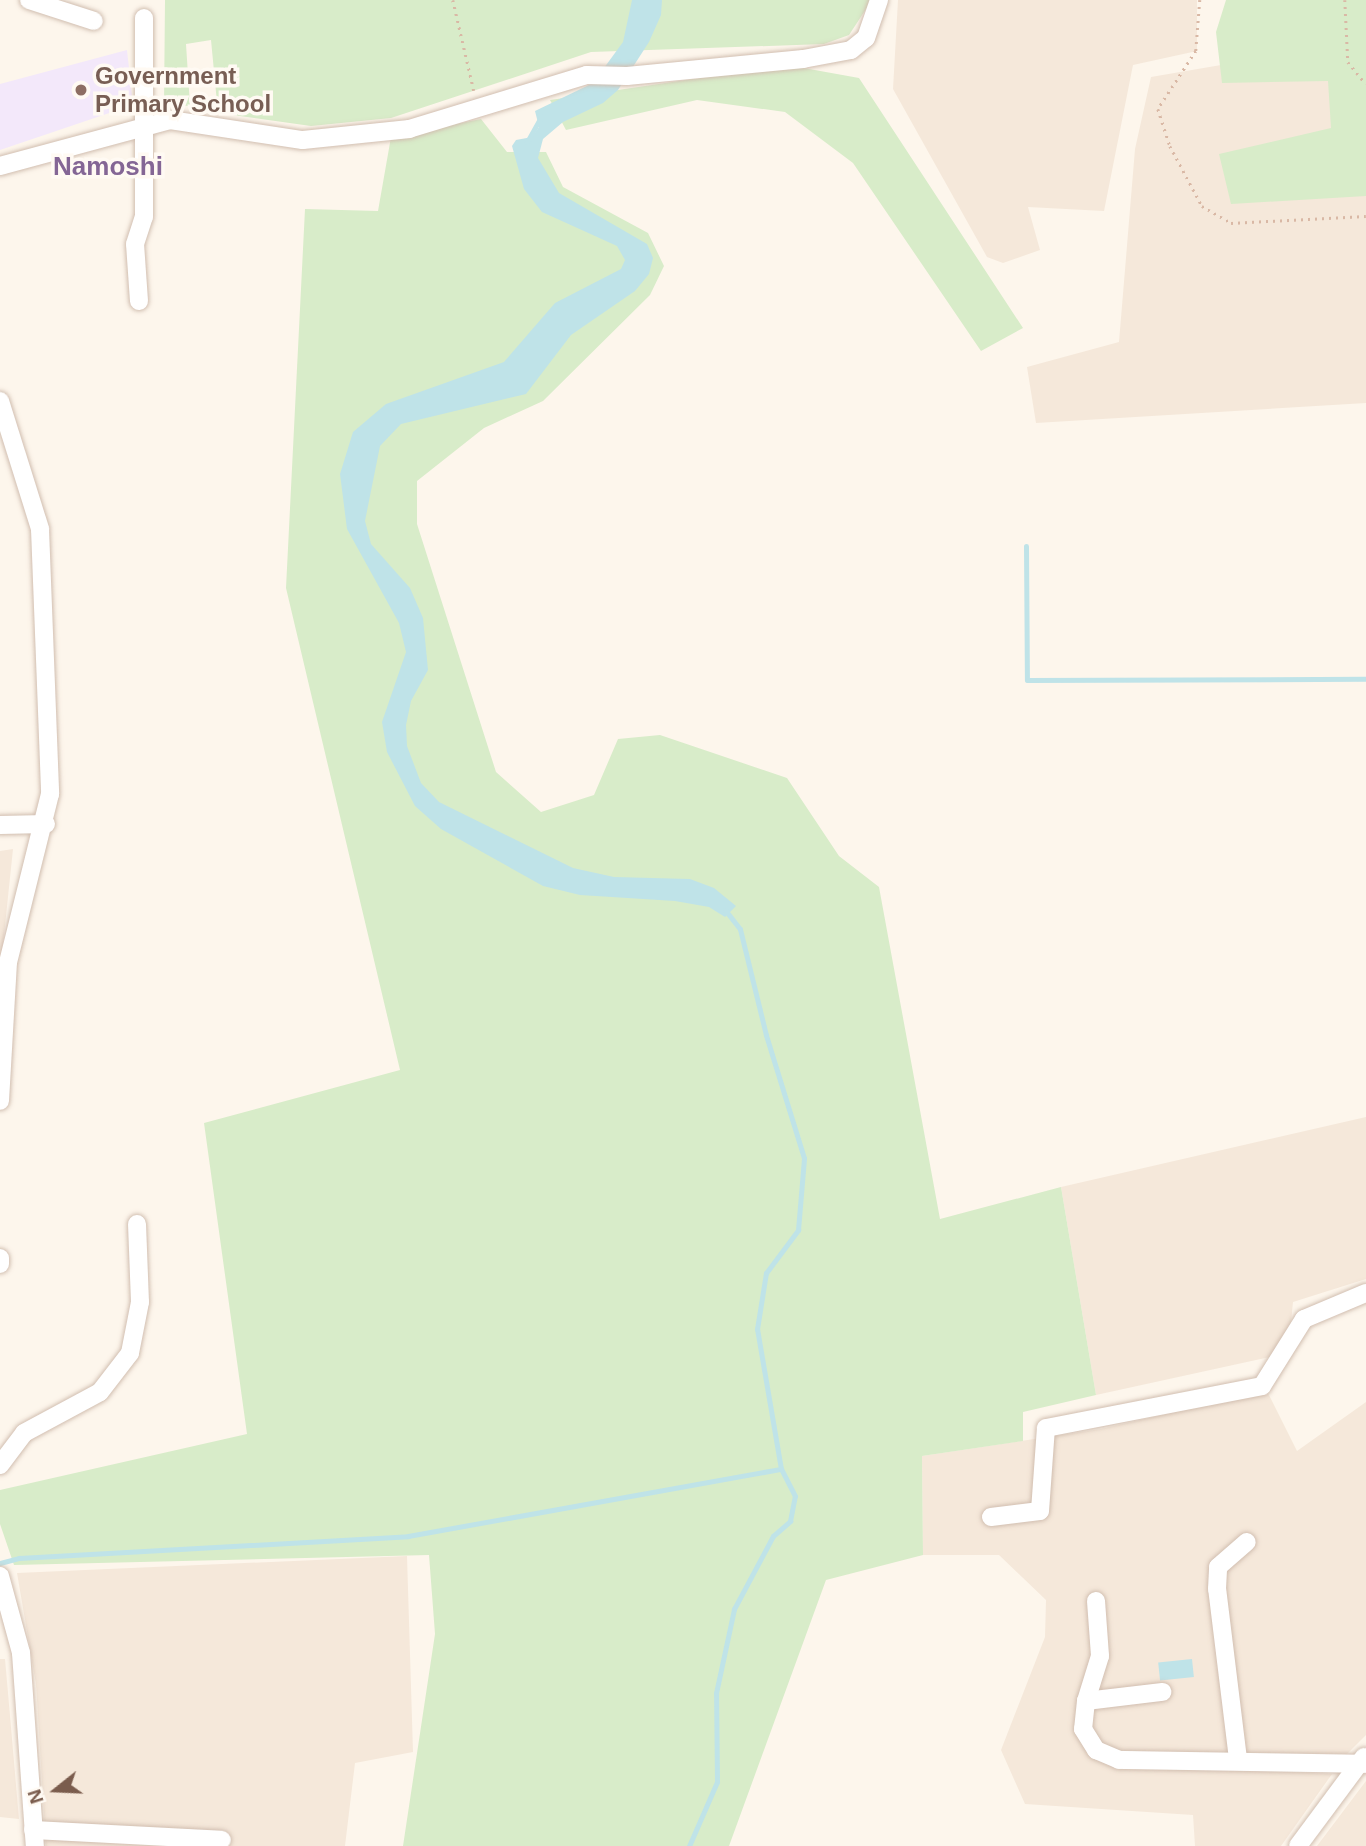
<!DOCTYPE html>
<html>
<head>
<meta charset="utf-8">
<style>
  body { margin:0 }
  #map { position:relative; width:1366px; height:1846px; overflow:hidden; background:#fdf6ec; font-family:Helvetica,sans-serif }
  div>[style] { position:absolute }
  .residential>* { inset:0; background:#f5e8da }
  .education>* { inset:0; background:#f3e8fa }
  .green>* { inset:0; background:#d8ecc9 }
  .water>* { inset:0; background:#bfe3e8; transform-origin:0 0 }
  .stream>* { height:5px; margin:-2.5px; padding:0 2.5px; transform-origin:2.5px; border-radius:2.5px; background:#bfe3e8 }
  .path>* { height:2.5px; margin-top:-1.25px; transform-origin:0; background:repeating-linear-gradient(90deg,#d9b8a5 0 2px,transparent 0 7px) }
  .roads { filter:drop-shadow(0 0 2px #d1beb0) drop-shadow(0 0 2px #d1beb0) }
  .minor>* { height:18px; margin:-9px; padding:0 9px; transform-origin:9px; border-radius:9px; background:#fff }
  .dots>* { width:19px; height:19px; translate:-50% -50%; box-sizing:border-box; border:4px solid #fffaf3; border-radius:50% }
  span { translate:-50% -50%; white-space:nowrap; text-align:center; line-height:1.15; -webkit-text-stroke:7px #fffaf3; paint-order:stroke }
  .education-label { font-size:24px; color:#785e54; font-weight:700 }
  .left { translate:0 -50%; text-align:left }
  .neighbourhood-label { font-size:26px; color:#846695; font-weight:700 }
  .north { position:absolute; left:21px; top:1755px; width:70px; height:70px; -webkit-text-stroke:5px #fffaf3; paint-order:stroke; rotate:252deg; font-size:19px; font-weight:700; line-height:28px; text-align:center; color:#7a5c4d }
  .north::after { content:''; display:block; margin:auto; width:24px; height:32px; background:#7a5c4d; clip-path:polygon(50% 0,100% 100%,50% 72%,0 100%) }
</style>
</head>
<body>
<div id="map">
  <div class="residential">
    <div style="clip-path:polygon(898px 0,1197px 0,1197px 51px,1133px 65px,1104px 211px,1028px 207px,1040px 250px,1003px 263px,987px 257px,893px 89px)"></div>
    <div style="clip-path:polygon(1366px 40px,1366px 403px,1036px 423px,1027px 367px,1119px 342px,1135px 149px,1151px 77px)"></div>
    <div style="clip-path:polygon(13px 849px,0 973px,0 851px)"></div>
    <div style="clip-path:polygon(1366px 1117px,1366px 1279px,1293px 1302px,1288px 1353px,1096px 1395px,1061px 1187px)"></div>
    <div style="clip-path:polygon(1267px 1391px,1297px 1451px,1366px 1402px,1366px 1735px,1347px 1754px,1189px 1752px,1191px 1768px,1332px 1774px,1281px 1846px,1195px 1846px,1193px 1815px,1025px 1804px,1001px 1750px,1045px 1637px,1046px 1600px,999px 1555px,923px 1555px,922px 1456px,1101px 1429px)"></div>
    <div style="clip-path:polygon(407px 1556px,413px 1752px,355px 1763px,345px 1846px,46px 1846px,36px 1684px,17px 1573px)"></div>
    <div style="clip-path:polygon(0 1659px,5px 1659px,19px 1819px,0 1817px)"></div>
    <div style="clip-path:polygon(1366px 1781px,1366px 1846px,1317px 1846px)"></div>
  </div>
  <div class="education">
    <div style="clip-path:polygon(127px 50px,133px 105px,0 150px,0 84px)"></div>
  </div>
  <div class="green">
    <div style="clip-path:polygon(165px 0,872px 0,849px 35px,824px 44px,591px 52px,391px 118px,311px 126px,218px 113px,211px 40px,186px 44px,190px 106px,164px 105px)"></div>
    <div style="clip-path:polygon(1226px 0,1366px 0,1366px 196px,1231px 204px,1219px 154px,1331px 128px,1328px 81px,1222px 83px,1216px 32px)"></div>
    <div style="clip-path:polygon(787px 65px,859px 78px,1023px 328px,981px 351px,853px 163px,785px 112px,697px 100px,566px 130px,550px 100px)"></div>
    <div style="clip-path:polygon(481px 119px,507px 152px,546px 152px,563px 187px,648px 233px,664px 266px,650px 295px,543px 401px,484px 428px,417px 481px,417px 524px,496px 772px,541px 812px,594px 795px,618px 739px,660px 735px,787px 778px,839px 856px,879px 887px,940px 1219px,1061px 1187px,1096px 1395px,1023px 1412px,1023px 1441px,922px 1456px,923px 1555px,826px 1580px,729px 1846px,403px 1846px,435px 1634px,429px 1555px,14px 1565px,0 1524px,0 1490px,247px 1434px,204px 1123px,400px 1070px,286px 588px,305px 209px,378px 211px,391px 137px)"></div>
  </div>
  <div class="water">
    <div style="clip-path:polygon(632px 0,662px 0,661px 15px,649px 42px,618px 90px,603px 103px,563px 122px,543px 139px,538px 158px,559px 193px,647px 244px,653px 258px,649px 274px,635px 291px,571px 335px,526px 394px,401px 424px,380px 446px,365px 521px,371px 544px,410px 588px,423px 618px,428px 670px,411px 701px,406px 725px,407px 746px,421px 783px,439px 802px,573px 868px,614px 877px,690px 879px,714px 888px,736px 906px,725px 917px,709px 907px,675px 901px,580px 895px,543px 886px,441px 829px,415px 806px,387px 752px,382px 722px,406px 652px,399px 623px,347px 529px,340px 474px,353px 432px,386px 404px,504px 362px,555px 303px,621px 269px,625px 260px,617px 246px,542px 212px,524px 189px,512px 146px,516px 140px,532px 137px,539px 127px,535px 111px,593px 83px,623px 42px)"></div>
    <div style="left:1192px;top:1659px;width:18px;height:34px;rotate:84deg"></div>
  </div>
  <div class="stream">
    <div style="left:527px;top:142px;width:29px;rotate:-61deg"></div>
    <div style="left:1026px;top:546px;width:134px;rotate:89.6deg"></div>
    <div style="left:1027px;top:680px;width:339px;rotate:-0.2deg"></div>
    <div style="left:0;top:1563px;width:20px;rotate:-15deg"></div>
    <div style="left:19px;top:1558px;width:390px;rotate:-3.2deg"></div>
    <div style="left:408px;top:1536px;width:379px;rotate:-10.2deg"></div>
    <div style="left:689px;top:1846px;width:70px;rotate:-66.4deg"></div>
    <div style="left:717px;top:1782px;width:89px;rotate:-90.6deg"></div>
    <div style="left:716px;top:1693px;width:86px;rotate:-77.9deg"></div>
    <div style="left:734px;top:1609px;width:83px;rotate:-61.9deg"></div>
    <div style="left:773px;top:1536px;width:23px;rotate:-41deg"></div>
    <div style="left:790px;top:1521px;width:25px;rotate:-79deg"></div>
    <div style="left:795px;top:1496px;width:30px;rotate:-117deg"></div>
    <div style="left:781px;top:1469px;width:142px;rotate:-99.7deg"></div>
    <div style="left:757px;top:1329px;width:57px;rotate:-80.9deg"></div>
    <div style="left:766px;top:1273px;width:54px;rotate:-53.3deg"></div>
    <div style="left:798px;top:1230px;width:72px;rotate:-85.2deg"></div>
    <div style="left:804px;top:1158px;width:129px;rotate:-107.2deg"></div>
    <div style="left:766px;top:1035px;width:109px;rotate:-103.8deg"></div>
    <div style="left:740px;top:929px;width:24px;rotate:-128deg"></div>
  </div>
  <div class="path">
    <div style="left:453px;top:0;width:93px;rotate:77deg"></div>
    <div style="left:1200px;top:0;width:51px;rotate:94.5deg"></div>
    <div style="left:1196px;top:51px;width:69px;rotate:123.2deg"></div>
    <div style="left:1158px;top:109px;width:39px;rotate:72deg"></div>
    <div style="left:1170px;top:146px;width:68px;rotate:61.9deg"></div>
    <div style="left:1202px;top:206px;width:34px;rotate:30deg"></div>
    <div style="left:1231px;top:223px;width:135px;rotate:-3deg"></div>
    <div style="left:1345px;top:0;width:62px;rotate:87.2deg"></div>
    <div style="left:1348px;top:62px;width:28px;rotate:51deg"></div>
  </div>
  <div class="roads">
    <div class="minor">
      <div style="left:29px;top:0;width:68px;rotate:17.9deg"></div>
      <div style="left:0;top:166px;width:176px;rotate:-15.1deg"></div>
      <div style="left:170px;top:120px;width:134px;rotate:8.6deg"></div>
      <div style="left:303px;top:140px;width:107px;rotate:-5.9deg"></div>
      <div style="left:409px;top:129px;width:186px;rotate:-16.9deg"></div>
      <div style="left:587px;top:75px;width:40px;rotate:1.4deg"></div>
      <div style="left:627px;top:76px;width:177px;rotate:-5.5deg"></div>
      <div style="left:803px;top:59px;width:49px;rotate:-10.6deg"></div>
      <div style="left:851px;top:50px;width:19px;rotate:-39deg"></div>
      <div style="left:866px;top:38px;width:40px;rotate:-71.1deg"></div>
      <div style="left:139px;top:301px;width:57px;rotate:-94deg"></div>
      <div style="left:135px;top:244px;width:28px;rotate:-72deg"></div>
      <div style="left:144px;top:217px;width:199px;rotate:-90deg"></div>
      <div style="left:0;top:401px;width:134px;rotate:72.6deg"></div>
      <div style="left:40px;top:529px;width:265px;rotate:87.8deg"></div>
      <div style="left:50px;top:794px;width:173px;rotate:104deg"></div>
      <div style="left:8px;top:962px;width:139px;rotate:93.3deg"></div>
      <div style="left:0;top:825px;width:46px;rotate:-1.2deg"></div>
      <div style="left:0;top:1258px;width:6px;rotate:90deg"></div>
      <div style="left:0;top:1465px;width:40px;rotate:-53deg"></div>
      <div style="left:24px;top:1433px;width:86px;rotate:-28.3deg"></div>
      <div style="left:100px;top:1392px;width:49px;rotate:-52.4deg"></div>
      <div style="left:130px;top:1353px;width:52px;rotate:-78.9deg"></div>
      <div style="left:140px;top:1302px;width:78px;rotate:-92.2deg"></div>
      <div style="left:991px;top:1517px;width:49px;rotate:-7deg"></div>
      <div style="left:1040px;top:1511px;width:83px;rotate:-85.9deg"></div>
      <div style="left:1046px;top:1428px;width:220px;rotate:-11deg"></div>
      <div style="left:1262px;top:1386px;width:79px;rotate:-57.9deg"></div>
      <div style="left:1304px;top:1319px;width:67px;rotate:-22.8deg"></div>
      <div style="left:0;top:1576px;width:80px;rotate:74.7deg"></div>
      <div style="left:21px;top:1653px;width:194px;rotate:85.9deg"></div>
      <div style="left:1096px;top:1601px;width:55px;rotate:85.8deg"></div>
      <div style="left:1100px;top:1656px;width:47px;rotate:107.3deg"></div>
      <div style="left:1086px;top:1701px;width:28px;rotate:96deg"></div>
      <div style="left:1083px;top:1729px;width:25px;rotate:58deg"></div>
      <div style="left:1096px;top:1750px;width:25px;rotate:23deg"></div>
      <div style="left:1119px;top:1760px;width:247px;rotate:0.9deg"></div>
      <div style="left:1086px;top:1701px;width:77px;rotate:-6.8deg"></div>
      <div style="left:1238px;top:1759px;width:171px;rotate:-97deg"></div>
      <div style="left:1217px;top:1589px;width:22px;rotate:-87deg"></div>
      <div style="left:1218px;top:1567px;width:38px;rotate:-41deg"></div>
      <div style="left:33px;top:1830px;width:189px;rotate:3deg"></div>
      <div style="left:1298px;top:1846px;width:111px;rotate:-53.4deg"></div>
    </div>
  </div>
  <div class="dots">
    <div style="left:81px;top:90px;background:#8d6e63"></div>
  </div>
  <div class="education-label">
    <span class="left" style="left:95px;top:90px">Government<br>Primary School</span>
  </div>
  <div class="neighbourhood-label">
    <span style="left:108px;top:167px">Namoshi</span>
  </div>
  <div class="north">N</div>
</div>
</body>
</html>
